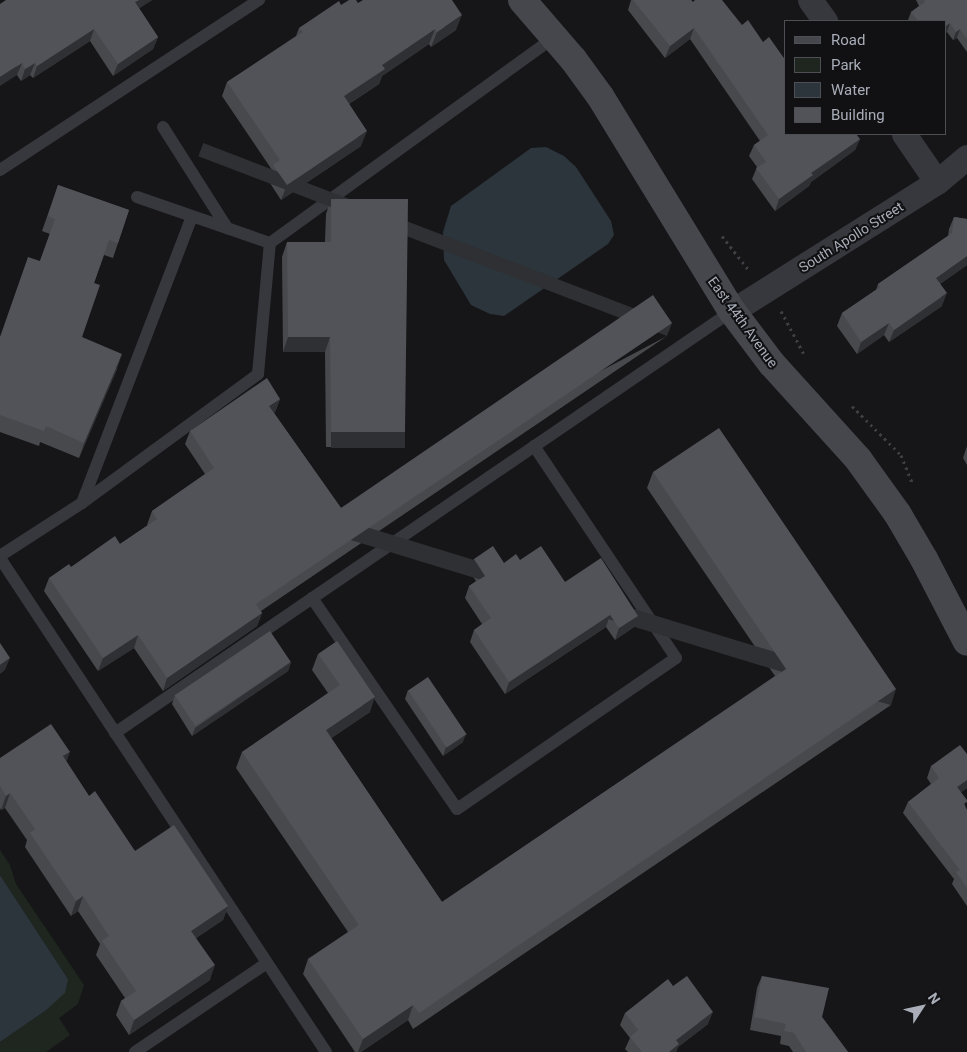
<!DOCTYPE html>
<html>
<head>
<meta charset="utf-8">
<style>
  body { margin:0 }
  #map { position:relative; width:967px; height:1052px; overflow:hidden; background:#161618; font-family:Roboto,sans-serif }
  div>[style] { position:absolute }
  .green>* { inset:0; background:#1e261f }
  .water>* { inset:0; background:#2c353c }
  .path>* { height:3px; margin-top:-1.5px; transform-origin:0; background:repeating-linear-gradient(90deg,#3d3f44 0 2.5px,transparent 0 6.5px) }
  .lane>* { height:12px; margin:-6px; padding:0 6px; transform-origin:6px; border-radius:6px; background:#37383d }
  .street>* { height:25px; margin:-12.5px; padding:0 12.5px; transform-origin:12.5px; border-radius:12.5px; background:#37383d }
  .secondary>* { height:28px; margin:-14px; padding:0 14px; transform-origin:14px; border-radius:14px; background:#45474d }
  .wall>* { inset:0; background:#47494d }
  .shaded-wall>* { inset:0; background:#2f3033; transform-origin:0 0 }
  .building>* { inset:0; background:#525359; transform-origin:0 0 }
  span { translate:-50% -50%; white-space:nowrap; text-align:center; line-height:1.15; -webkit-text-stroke:4px #111113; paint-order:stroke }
  .street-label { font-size:14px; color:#a8adb8 }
  .legend { position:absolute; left:784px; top:20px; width:162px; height:115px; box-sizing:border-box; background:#111113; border:1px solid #4d4f55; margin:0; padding:6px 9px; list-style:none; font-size:15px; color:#a8adb8 }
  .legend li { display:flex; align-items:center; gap:10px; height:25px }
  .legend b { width:25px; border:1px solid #4d4f55 }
  .north { position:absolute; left:897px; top:982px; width:50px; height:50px; -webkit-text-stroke:4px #111113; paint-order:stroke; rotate:55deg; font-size:14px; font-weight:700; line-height:20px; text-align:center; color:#a8adb8 }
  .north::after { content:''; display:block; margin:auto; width:18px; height:22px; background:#a8adb8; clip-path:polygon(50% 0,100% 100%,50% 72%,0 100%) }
</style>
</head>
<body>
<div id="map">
  <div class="green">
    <div style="clip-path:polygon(0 850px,10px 865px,16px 884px,84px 985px,78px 1004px,59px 1018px,70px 1035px,46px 1052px,0 1052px,0 1042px,45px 1011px,68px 979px,0 875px)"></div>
  </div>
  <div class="water">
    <div style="clip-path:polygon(546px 147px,564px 156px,576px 167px,611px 221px,614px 235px,608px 244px,504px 316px,490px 314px,471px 305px,444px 260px,443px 232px,451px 206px,531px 148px)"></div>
    <div style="clip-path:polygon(0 875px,68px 979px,65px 993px,45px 1011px,0 1042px)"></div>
  </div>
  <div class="path">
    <div style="left:722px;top:236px;width:42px;rotate:51.8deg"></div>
    <div style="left:781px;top:311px;width:49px;rotate:61.9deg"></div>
    <div style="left:852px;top:406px;width:69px;rotate:45deg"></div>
    <div style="left:901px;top:455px;width:29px;rotate:68deg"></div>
  </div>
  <div class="lane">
    <div style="left:163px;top:127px;width:120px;rotate:57.6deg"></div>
    <div style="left:0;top:170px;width:310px;rotate:-33.3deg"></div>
    <div style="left:137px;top:197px;width:141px;rotate:19.1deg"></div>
    <div style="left:82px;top:503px;width:307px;rotate:-69deg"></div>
    <div style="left:0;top:556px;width:98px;rotate:-32.9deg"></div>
    <div style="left:82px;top:503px;width:218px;rotate:-36.2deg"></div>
    <div style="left:258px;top:374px;width:132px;rotate:-84.8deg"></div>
    <div style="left:270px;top:243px;width:352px;rotate:-35.9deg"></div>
    <div style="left:0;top:558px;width:592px;rotate:56.58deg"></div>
    <div style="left:312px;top:598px;width:256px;rotate:55.5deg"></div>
    <div style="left:457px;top:809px;width:266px;rotate:-34.6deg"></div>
    <div style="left:676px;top:658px;width:255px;rotate:-123.8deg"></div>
    <div style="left:115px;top:733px;width:748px;rotate:-34.37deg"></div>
    <div style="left:135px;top:1052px;width:159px;rotate:-34deg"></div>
  </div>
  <div class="street">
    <div style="left:810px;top:0;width:26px;rotate:54deg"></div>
    <div style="left:904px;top:134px;width:58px;rotate:55.5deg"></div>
    <div style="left:732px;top:311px;width:242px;rotate:-32.2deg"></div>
    <div style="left:937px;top:182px;width:39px;rotate:-40deg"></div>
  </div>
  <div class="secondary">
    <div style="left:522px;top:0;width:78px;rotate:49.2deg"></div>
    <div style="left:573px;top:59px;width:46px;rotate:53.9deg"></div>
    <div style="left:600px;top:96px;width:252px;rotate:58.5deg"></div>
    <div style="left:732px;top:311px;width:66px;rotate:53deg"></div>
    <div style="left:772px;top:364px;width:128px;rotate:47.8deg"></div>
    <div style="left:858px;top:459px;width:67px;rotate:54.2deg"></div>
    <div style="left:897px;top:513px;width:53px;rotate:59.6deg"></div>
    <div style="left:924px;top:559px;width:93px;rotate:62.6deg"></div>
  </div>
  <div class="wall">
    <div style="clip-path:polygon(6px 0,152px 0,139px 8px,158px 37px,153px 49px,113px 76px,90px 41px,33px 78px,30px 75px,21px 81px,17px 75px)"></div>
    <div style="clip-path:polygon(631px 0,691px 0,786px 134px,860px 139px,855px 150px,811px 182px,809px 186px,775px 211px,752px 179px,757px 167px,749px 156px,754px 145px,760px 141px,690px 39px,665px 58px,628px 10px)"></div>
    <div style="clip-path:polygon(916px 0,967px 0,967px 52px,957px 38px,953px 40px,947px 32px,946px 21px,909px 21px,908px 20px,911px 12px,919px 6px)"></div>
    <div style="clip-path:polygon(358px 3px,456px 30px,431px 47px,429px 44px,382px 76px,379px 84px,349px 104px,361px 146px,281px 200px,268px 180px,272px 170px,222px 96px,227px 82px,296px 36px,299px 28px,341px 5px)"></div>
    <div style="clip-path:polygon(58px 185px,129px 210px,113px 258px,104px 255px,94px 283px,82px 337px,117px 369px,79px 458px,40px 442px,39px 446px,0 432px,0 337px,40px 261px,50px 234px,42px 231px)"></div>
    <div style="clip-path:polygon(331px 199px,405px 432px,399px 447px,326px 447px,325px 352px,283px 352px,282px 257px,287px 242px,325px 242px,326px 214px)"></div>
    <div style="clip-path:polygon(954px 217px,967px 219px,967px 265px,940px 284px,942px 306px,889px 342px,884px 335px,857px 354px,837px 326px,842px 313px,876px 290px,878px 284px,948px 236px,949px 229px)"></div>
    <div style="clip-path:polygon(667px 336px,261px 611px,262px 613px,257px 626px,163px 691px,134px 648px,98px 671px,44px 591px,49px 578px,71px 567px,120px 544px,148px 525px,147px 525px,152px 511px,205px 474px,185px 444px,190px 431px,280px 399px,275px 412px,274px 413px,341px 508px)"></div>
    <div style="clip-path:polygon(967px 446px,967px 465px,963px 458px)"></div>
    <div style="clip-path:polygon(653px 472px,891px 705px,413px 1029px,408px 1020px,361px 1052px,355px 1052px,303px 974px,308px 959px,348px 932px,236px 768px,242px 752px,328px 693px,312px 670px,318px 654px,370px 712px,331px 738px,442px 902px,775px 676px,647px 488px)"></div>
    <div style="clip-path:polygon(474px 559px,504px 563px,520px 560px,565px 582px,638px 616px,634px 627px,615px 640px,606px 627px,505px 694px,470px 642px,474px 630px,482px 624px,465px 598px,469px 586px,476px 581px,469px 571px)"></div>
    <div style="clip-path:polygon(291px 662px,288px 671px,192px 736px,172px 704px,175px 695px)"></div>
    <div style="clip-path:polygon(408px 690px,463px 742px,443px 756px,405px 699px)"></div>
    <div style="clip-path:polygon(967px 754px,967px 788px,961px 792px,966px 808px,967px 810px,967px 906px,952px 884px,954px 879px,903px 813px,908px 802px,931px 784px,927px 778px,931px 766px)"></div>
    <div style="clip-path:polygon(0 758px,66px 761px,89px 796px,135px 851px,228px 906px,223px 920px,196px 938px,210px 980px,129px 1035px,116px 1015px,121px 1001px,125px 998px,96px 955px,100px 944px,78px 911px,71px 916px,25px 847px,27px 840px,5px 808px,1px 810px,0 808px)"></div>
    <div style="clip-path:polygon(762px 976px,822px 1017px,848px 1052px,793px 1052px,789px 1046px,780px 1044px,781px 1036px,750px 1030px,757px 988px)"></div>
    <div style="clip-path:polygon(625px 1013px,708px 1024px,678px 1047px,676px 1052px,628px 1052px,625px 1049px,630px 1038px,620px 1025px)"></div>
  </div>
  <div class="shaded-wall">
    <div style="clip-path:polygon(139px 0,152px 0,131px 14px,135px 2px)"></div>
    <div style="clip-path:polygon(462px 15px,456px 30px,431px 47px,437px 32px)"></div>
    <div style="clip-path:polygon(950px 23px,947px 32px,946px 33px,946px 26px)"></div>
    <div style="clip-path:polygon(694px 28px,690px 39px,665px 58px,670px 46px)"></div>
    <div style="clip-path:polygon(94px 29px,90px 41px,33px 78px,37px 66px)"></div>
    <div style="clip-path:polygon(435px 29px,429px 44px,382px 76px,379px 84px,338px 111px,344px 96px,382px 65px)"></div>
    <div style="clip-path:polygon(960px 29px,957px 38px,953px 40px,956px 32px)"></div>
    <div style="clip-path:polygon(158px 37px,153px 49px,113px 76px,118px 64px)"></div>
    <div style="clip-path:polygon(22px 63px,17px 75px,0 86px,0 77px)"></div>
    <div style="clip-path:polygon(35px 63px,30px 75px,21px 81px,25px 69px)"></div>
    <div style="clip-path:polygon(367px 131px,361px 146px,281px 200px,287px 185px)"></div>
    <div style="clip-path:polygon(860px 139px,855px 150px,811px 182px,809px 186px,775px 211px,779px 199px,811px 173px)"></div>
    <div style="clip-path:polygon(967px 256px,967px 265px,931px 290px,936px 278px)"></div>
    <div style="clip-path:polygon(947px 293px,942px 306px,889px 342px,894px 330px)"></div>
    <div style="left:672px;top:323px;width:14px;height:502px;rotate:111deg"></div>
    <div style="clip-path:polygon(889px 323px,884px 335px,857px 354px,861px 342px)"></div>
    <div style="clip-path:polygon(288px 337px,330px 337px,325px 352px,283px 352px)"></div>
    <div style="clip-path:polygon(122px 354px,117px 369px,79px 458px,84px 443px)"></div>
    <div style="clip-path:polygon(280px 399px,275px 412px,264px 419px,269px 406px)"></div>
    <div style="left:331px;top:432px;width:74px;height:16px"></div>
    <div style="clip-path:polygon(262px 613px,257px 626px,163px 691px,167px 678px)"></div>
    <div style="clip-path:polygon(610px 615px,606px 627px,505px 694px,509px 682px)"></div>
    <div style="clip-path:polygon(638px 616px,634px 627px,615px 640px,619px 628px)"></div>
    <div style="clip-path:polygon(138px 635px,134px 648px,98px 671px,103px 658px)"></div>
    <div style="clip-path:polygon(10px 658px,5px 670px,0 674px,0 665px)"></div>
    <div style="clip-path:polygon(291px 662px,288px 671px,192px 736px,195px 728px)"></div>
    <div style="left:896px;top:689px;width:17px;height:577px;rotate:107deg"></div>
    <div style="clip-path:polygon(375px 697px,370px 712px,320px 746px,326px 730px)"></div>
    <div style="clip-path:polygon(466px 734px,463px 742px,443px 756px,446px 747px)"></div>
    <div style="clip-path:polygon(70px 752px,65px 766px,63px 756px)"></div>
    <div style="clip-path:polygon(967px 780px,967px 788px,953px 798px,957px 787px)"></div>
    <div style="clip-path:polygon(10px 793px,5px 808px,1px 810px,6px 796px)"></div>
    <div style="clip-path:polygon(83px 896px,78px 911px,71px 916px,76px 901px)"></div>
    <div style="clip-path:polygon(228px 906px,223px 920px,186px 945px,191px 931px)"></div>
    <div style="clip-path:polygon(215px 965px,210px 980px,129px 1035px,134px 1020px)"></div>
    <div style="clip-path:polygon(413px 1005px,408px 1020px,361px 1052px,358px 1052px,363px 1039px)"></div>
    <div style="clip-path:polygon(713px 1012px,708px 1024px,678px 1047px,676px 1052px,669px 1052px,676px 1040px)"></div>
  </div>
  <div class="building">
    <div style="clip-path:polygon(6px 0,139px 0,135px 2px,158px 37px,118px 64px,94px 29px,37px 66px,35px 63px,25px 69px,22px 63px,0 77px,0 4px)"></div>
    <div style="clip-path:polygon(349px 0,356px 0,358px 3px,363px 0,452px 0,462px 15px,437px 32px,435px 29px,382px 65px,385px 69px,344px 96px,367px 131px,287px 185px,273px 165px,280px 160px,227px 82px,303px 32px,299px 28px,339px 1px,341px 5px)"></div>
    <div style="clip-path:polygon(633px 0,691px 0,693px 2px,695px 0,722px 0,742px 25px,748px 20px,763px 42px,769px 37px,786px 61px,786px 134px,856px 134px,860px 139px,811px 173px,813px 175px,779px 199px,756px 168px,766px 162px,754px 145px,768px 135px,694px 28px,670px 46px)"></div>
    <div style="clip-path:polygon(924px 0,967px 0,967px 39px,960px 29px,956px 32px,950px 23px,946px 26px,946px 21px,918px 21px,911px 12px,925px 2px)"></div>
    <div style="clip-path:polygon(58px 185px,129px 210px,118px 243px,109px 240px,94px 283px,100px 285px,82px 337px,122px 354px,84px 443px,46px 426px,44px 431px,0 415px,0 337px,28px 257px,40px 261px,55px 219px,48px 216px)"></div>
    <div style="clip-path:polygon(331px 199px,408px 199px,405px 432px,331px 432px,330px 337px,288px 337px,287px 242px,331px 242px)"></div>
    <div style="clip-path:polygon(954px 217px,967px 219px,967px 256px,936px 278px,947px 293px,894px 330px,889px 323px,861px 342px,842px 313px,880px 287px,878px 284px,952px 233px)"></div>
    <div style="clip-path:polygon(653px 295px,672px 323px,256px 604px,262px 613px,167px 678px,138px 635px,103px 658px,49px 578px,69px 564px,71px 567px,115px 536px,120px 544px,157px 519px,152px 511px,214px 468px,190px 431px,267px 378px,280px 399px,269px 406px,341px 508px)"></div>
    <div style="clip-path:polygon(719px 428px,896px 689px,419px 1013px,413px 1005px,363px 1039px,308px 959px,359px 925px,242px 752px,340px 685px,318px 654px,337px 641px,375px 697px,326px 730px,442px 902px,786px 669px,653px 472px)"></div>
    <div style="clip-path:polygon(493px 546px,504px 563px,516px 554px,520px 560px,541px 546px,565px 582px,601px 558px,638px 616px,619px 628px,610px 615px,509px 682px,474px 630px,491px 618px,469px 586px,485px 576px,474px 559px)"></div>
    <div style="left:270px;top:631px;width:37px;height:115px;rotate:56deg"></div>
    <div style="clip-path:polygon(0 643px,10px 658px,0 665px)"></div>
    <div style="left:428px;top:677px;width:69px;height:24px;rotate:56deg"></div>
    <div style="clip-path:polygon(51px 724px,70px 752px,63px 756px,89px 796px,95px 791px,135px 851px,174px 825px,228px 906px,191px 931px,215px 965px,134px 1020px,121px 1001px,136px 991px,102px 941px,109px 936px,83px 896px,76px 901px,30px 833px,35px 829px,10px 793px,6px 796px,0 786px,0 758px)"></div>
    <div style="clip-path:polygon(960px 745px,967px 754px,967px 780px,957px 787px,967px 800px,967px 802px,963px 804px,967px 810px,967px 888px,956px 872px,960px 870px,908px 802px,939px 778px,931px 766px)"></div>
    <div style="clip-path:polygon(687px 976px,713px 1012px,676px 1040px,679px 1044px,669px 1052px,642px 1052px,630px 1037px,638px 1030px,625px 1013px,668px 979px,673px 986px)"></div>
    <div style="clip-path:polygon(762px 976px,829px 988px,822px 1017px,848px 1052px,806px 1052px,794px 1033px,784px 1031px,786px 1024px,754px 1017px)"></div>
  </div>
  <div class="street-label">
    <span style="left:851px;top:237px;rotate:-32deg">South Apollo Street</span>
    <span style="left:743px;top:322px;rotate:54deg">East 44th Avenue</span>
  </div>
  <ul class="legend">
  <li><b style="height:6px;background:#45474d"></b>Road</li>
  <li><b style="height:14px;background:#1e261f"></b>Park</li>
  <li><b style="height:14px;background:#2c353c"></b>Water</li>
  <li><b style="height:14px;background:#525359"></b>Building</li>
  </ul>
  <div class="north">N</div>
</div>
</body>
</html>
